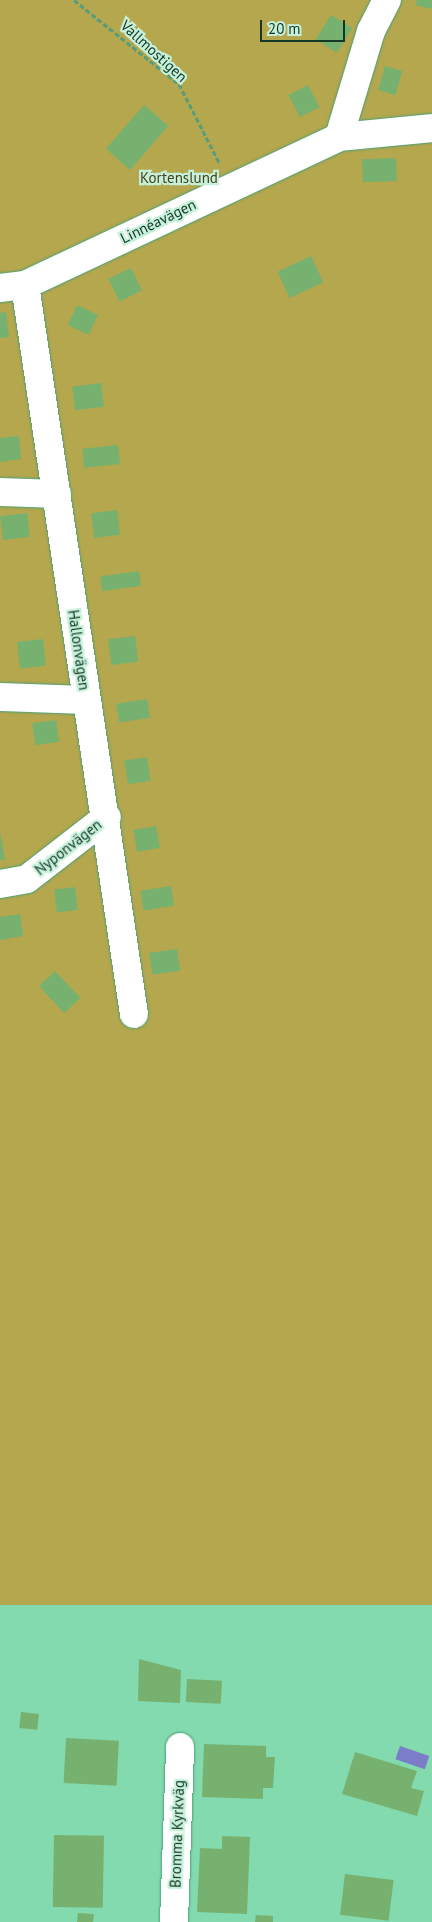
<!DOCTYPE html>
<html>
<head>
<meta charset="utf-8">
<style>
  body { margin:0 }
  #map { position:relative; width:432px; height:1922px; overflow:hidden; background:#83daae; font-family:"PT Sans",sans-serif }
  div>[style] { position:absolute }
  .green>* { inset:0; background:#b4a74e; transform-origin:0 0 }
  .water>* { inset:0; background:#7b7dc8; transform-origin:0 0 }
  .building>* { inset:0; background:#77b16f; transform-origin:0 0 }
  .path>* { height:3px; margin-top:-1.5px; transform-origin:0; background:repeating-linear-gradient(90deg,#589c7b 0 5px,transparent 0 7.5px) }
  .roads { filter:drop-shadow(0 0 1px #48a077) drop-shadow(0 0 1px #48a077) }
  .minor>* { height:28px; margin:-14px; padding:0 14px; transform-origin:14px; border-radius:14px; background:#fff }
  span { translate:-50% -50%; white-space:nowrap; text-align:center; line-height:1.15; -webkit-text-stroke:4.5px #c7f0da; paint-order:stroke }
  .street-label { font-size:15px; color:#133827 }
  .park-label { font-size:15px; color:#47411b }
  .scale { position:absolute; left:260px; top:20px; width:85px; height:22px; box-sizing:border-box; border:2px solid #133827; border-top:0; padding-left:6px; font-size:15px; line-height:18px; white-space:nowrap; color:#133827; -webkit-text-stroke:4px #c7f0da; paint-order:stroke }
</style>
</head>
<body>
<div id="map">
  <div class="green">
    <div style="left:0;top:0;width:432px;height:1605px"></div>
  </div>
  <div class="water">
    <div style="left:400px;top:1746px;width:31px;height:14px;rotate:19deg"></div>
  </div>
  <div class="building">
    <div style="clip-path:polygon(417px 0,432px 0,432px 9px,415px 5px)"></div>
    <div style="left:331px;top:15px;width:25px;height:29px;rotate:32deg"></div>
    <div style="left:385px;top:66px;width:18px;height:25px;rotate:16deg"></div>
    <div style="left:308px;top:85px;width:25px;height:22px;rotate:63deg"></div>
    <div style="left:144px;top:105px;width:32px;height:58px;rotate:41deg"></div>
    <div style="left:396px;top:158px;width:23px;height:34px;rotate:88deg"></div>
    <div style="left:311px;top:256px;width:29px;height:37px;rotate:65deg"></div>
    <div style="left:131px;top:268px;width:25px;height:25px;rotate:64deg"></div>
    <div style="left:77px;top:305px;width:23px;height:22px;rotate:25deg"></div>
    <div style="clip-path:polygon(6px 312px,9px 337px,0 338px,0 313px)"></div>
    <div style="left:101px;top:383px;width:24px;height:29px;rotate:83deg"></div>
    <div style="clip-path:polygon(19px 436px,21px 459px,0 462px,0 438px)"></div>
    <div style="left:118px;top:445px;width:19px;height:36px;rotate:84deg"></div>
    <div style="left:117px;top:510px;width:25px;height:26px;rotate:83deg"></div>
    <div style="left:27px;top:513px;width:24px;height:27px;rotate:83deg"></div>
    <div style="left:139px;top:571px;width:15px;height:39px;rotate:82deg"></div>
    <div style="left:135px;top:636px;width:26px;height:27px;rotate:83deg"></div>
    <div style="left:43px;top:639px;width:27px;height:26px;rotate:84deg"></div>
    <div style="left:147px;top:699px;width:19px;height:31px;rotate:81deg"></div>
    <div style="left:56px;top:720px;width:22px;height:24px;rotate:82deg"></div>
    <div style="left:147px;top:757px;width:24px;height:23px;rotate:81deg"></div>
    <div style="left:156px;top:826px;width:22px;height:23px;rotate:80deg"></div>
    <div style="clip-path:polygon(0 832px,5px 860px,0 860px)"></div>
    <div style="left:171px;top:886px;width:20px;height:31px;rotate:81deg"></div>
    <div style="left:75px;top:887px;width:23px;height:21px;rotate:83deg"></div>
    <div style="clip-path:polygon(20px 914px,23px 936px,0 940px,0 917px)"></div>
    <div style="left:177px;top:949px;width:22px;height:28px;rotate:82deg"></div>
    <div style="left:55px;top:971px;width:37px;height:22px;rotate:47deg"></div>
    <div style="clip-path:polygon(139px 1659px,181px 1670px,180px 1703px,138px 1701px)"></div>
    <div style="left:187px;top:1679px;width:35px;height:23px;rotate:3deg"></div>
    <div style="left:21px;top:1712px;width:18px;height:16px;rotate:6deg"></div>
    <div style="left:66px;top:1738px;width:53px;height:45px;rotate:3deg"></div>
    <div style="clip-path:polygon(204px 1744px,266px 1746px,266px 1757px,275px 1757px,273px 1788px,263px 1788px,263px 1799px,202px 1797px)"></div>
    <div style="clip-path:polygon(355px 1752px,417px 1771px,411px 1788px,424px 1791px,417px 1816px,342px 1794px)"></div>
    <div style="left:54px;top:1835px;width:50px;height:72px;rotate:1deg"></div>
    <div style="clip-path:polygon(222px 1836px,250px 1837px,247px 1914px,197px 1912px,200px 1848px,222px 1849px)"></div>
    <div style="left:345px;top:1874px;width:49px;height:41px;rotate:7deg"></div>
    <div style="clip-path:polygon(78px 1913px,94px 1914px,93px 1922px,77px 1922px)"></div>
    <div style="clip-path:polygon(256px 1915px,273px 1916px,273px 1922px,255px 1922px)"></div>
  </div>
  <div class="path">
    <div style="left:74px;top:0;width:134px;rotate:38.7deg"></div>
    <div style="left:179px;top:84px;width:90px;rotate:62.9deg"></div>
  </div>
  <div class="roads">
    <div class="minor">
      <div style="left:339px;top:137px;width:111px;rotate:-73.2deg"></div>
      <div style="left:371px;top:31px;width:35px;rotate:-63deg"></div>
      <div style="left:25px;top:285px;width:737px;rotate:81.5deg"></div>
      <div style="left:0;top:288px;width:25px;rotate:-7deg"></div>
      <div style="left:25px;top:285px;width:347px;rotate:-25.2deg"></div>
      <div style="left:339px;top:137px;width:93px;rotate:-5.5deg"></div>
      <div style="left:0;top:492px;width:57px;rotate:2deg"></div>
      <div style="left:0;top:697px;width:86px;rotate:2deg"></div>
      <div style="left:0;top:884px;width:27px;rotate:-10deg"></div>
      <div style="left:27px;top:879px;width:101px;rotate:-37.8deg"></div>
      <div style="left:174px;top:1922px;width:175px;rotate:-88deg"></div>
    </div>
  </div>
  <div class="street-label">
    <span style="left:154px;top:51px;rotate:42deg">Vallmostigen</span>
    <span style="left:158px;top:221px;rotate:-26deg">Linnéavägen</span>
    <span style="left:79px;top:650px;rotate:82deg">Hallonvägen</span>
    <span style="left:68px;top:847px;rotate:-38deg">Nyponvägen</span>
    <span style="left:177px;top:1834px;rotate:-88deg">Bromma Kyrkväg</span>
  </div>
  <div class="park-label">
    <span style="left:179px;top:178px">Kortenslund</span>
  </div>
  <div class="scale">20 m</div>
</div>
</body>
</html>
